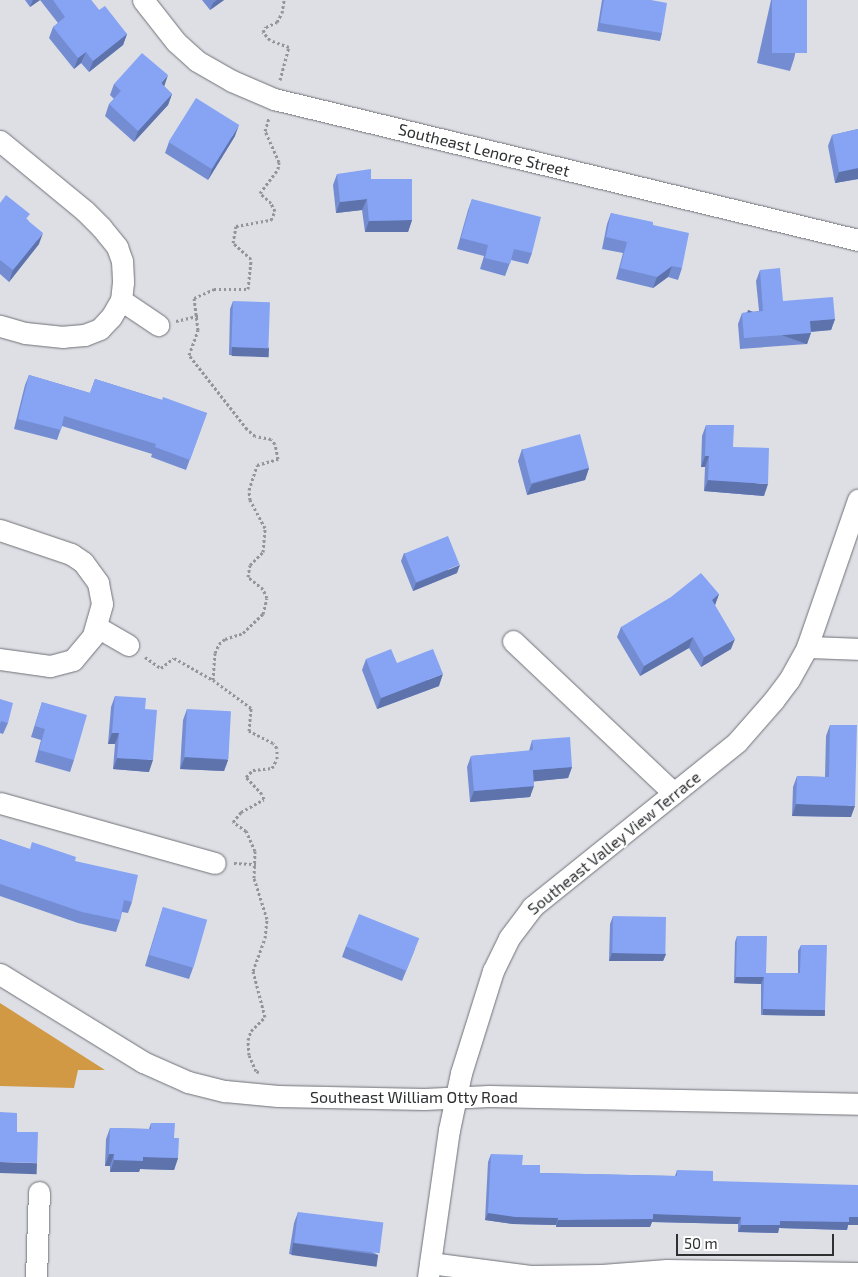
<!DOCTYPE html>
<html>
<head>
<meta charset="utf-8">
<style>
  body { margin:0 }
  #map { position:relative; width:858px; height:1277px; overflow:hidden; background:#dddfe5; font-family:"Exo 2",sans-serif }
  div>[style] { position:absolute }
  .forest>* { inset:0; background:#d29945 }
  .path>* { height:3px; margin-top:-1.5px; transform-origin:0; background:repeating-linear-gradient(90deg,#94959a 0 2.5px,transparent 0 5px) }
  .roads { filter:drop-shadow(0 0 1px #6f7176) drop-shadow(0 0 1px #6f7176) }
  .minor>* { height:21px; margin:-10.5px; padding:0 10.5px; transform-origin:10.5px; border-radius:10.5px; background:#fff }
  .wall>* { inset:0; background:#748dd2 }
  .shaded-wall>* { inset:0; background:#5e73ab; transform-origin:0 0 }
  .building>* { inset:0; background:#87a4f4; transform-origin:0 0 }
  span { translate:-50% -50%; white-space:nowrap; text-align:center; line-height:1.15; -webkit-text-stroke:4px #fff; paint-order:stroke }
  .street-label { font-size:16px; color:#2e2f31 }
  .scale { position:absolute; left:676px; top:1234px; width:158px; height:22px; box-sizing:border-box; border:2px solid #2e2f31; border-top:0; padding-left:6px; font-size:15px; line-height:18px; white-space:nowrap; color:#2e2f31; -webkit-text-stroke:4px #fff; paint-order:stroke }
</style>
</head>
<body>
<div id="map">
  <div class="forest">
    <div style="clip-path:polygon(0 1003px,36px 1026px,105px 1070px,78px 1070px,74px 1088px,0 1086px)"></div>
  </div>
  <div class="path">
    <div style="left:280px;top:80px;width:34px;rotate:-75deg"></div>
    <div style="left:289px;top:47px;width:20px;rotate:-160deg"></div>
    <div style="left:270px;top:40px;width:11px;rotate:-131deg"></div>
    <div style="left:263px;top:32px;width:6px;rotate:-59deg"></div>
    <div style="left:266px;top:27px;width:12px;rotate:-24deg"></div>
    <div style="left:277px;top:22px;width:10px;rotate:-61deg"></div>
    <div style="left:282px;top:13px;width:13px;rotate:-81deg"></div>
    <div style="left:176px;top:321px;width:23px;rotate:-13deg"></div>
    <div style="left:145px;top:657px;width:19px;rotate:35deg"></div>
    <div style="left:161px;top:668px;width:16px;rotate:-38deg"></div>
    <div style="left:174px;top:658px;width:45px;rotate:29.4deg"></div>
    <div style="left:234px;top:863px;width:22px;rotate:3deg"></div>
    <div style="left:259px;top:1072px;width:3px;rotate:-162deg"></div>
    <div style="left:256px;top:1071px;width:17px;rotate:-114deg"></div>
    <div style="left:249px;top:1055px;width:15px;rotate:-94deg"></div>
    <div style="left:248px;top:1040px;width:9px;rotate:-72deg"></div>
    <div style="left:251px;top:1031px;width:20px;rotate:-45deg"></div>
    <div style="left:265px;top:1017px;width:48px;rotate:-104.6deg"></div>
    <div style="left:253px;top:971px;width:35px;rotate:-70deg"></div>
    <div style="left:265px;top:938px;width:19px;rotate:-84deg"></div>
    <div style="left:267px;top:919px;width:43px;rotate:-107.6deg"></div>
    <div style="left:254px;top:878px;width:27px;rotate:-88deg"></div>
    <div style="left:255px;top:851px;width:22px;rotate:-114deg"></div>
    <div style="left:246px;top:831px;width:16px;rotate:-145deg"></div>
    <div style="left:233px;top:822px;width:13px;rotate:-51deg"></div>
    <div style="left:241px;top:812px;width:26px;rotate:-29deg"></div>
    <div style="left:264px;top:799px;width:5px;rotate:-112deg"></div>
    <div style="left:262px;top:794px;width:23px;rotate:-133deg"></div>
    <div style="left:246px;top:777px;width:10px;rotate:-45deg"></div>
    <div style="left:253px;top:770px;width:19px;rotate:-6deg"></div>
    <div style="left:272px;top:768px;width:10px;rotate:-61deg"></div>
    <div style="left:277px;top:759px;width:11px;rotate:-90deg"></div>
    <div style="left:277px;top:748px;width:6px;rotate:-129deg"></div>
    <div style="left:273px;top:743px;width:27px;rotate:-153deg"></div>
    <div style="left:249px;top:731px;width:23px;rotate:-85deg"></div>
    <div style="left:251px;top:708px;width:47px;rotate:-143.6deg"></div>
    <div style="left:213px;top:680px;width:27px;rotate:-86deg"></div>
    <div style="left:215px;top:653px;width:10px;rotate:-66deg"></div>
    <div style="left:219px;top:644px;width:8px;rotate:-40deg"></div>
    <div style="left:225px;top:639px;width:19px;rotate:-18deg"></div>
    <div style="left:243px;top:633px;width:28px;rotate:-44deg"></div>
    <div style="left:263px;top:614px;width:16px;rotate:-76deg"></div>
    <div style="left:267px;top:598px;width:10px;rotate:-114deg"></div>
    <div style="left:263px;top:589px;width:19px;rotate:-141deg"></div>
    <div style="left:248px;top:577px;width:12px;rotate:-81deg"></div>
    <div style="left:250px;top:565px;width:18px;rotate:-45deg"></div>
    <div style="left:263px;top:552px;width:24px;rotate:-85deg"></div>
    <div style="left:265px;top:528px;width:32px;rotate:-118deg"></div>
    <div style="left:250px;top:500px;width:10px;rotate:-96deg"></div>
    <div style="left:249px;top:490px;width:26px;rotate:-72deg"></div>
    <div style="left:257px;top:465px;width:22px;rotate:-16deg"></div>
    <div style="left:278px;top:459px;width:15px;rotate:-101deg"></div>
    <div style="left:275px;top:444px;width:6px;rotate:-129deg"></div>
    <div style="left:271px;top:439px;width:16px;rotate:-169deg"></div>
    <div style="left:255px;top:436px;width:11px;rotate:-139deg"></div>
    <div style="left:247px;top:429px;width:94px;rotate:-128.1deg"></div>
    <div style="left:189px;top:355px;width:27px;rotate:-70deg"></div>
    <div style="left:198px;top:330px;width:32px;rotate:-97deg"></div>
    <div style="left:194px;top:298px;width:22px;rotate:-24deg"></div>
    <div style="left:214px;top:289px;width:34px"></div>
    <div style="left:248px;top:289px;width:30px;rotate:-84deg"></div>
    <div style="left:251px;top:259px;width:24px;rotate:-138deg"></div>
    <div style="left:233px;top:243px;width:17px;rotate:-80deg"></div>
    <div style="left:236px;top:226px;width:36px;rotate:-10deg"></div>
    <div style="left:271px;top:220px;width:10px;rotate:-66deg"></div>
    <div style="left:275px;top:211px;width:9px;rotate:-117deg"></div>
    <div style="left:271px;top:203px;width:15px;rotate:-138deg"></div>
    <div style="left:260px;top:193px;width:30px;rotate:-53deg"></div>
    <div style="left:278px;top:169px;width:7px;rotate:-82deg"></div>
    <div style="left:279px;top:162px;width:34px;rotate:-114deg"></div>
    <div style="left:265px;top:131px;width:14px;rotate:-73deg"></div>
  </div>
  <div class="roads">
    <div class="minor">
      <div style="left:143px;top:0;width:53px;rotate:51.8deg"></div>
      <div style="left:176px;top:42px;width:28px;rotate:42deg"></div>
      <div style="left:197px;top:61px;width:40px;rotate:29.7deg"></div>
      <div style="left:232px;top:81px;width:46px;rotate:23.2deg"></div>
      <div style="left:274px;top:99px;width:601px;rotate:13.57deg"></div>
      <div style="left:0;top:141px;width:110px;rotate:39.5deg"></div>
      <div style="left:85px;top:211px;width:23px;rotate:45deg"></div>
      <div style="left:101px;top:227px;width:26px;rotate:51deg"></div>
      <div style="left:117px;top:247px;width:15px;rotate:70deg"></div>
      <div style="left:122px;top:261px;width:21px;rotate:87deg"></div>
      <div style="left:123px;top:282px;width:18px;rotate:96deg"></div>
      <div style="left:121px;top:300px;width:20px;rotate:120deg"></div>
      <div style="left:111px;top:317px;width:16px;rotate:133deg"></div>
      <div style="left:100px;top:329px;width:17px;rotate:159deg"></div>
      <div style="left:84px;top:335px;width:21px;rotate:175deg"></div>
      <div style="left:63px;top:337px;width:38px;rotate:-174deg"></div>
      <div style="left:25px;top:333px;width:26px;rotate:-164deg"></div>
      <div style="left:121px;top:300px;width:45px;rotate:34deg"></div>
      <div style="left:0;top:530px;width:75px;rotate:18.7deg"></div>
      <div style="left:71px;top:554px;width:14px;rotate:34deg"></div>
      <div style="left:83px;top:562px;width:26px;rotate:54deg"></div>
      <div style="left:98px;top:583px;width:21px;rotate:79deg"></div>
      <div style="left:102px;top:604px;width:33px;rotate:106deg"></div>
      <div style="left:93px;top:636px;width:31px;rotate:130deg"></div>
      <div style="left:73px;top:660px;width:24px;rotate:165deg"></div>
      <div style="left:50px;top:666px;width:50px;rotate:-172deg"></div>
      <div style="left:97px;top:627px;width:36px;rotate:30deg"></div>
      <div style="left:513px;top:641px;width:221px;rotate:43.4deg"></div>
      <div style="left:807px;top:647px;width:51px;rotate:2.2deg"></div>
      <div style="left:0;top:803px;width:223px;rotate:15.6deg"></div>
      <div style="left:0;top:974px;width:168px;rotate:31.6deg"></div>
      <div style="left:143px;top:1062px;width:49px;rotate:24deg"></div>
      <div style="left:188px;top:1082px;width:38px;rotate:14deg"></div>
      <div style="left:225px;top:1091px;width:53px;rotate:5.4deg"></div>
      <div style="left:278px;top:1096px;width:146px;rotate:1.2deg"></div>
      <div style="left:424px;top:1099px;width:65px;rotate:-2.6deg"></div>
      <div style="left:489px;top:1096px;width:369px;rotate:1.2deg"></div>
      <div style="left:430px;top:1263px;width:103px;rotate:7.3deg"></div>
      <div style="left:532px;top:1276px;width:70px;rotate:-0.8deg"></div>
      <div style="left:602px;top:1275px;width:65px;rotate:-4.4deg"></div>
      <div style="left:667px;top:1270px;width:191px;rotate:0.9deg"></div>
      <div style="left:36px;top:1277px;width:85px;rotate:-88deg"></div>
      <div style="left:428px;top:1277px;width:148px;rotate:-81.9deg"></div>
      <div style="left:449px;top:1130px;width:58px;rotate:-78.1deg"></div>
      <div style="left:461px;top:1073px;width:107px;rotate:-72.6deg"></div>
      <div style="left:493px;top:971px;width:37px;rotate:-64deg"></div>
      <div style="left:509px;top:938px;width:39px;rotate:-53deg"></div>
      <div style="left:532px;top:907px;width:263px;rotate:-38.8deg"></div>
      <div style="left:737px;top:742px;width:55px;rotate:-48.7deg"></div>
      <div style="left:773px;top:701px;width:26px;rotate:-53deg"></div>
      <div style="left:789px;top:680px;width:38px;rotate:-61deg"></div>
      <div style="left:807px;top:647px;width:156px;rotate:-70.9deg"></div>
    </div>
  </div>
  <div class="wall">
    <div style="clip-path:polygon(25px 0,40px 0,30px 7px)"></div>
    <div style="clip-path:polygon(40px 0,91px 0,99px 10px,127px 34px,123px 45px,89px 72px,81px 63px,74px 69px,49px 38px,53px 27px,58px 23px)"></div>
    <div style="clip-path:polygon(202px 0,224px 0,210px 10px)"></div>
    <div style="clip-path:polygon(602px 0,651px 0,662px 33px,660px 41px,597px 31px)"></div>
    <div style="clip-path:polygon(771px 0,807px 0,794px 59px,790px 71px,757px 63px)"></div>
    <div style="clip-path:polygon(114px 84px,164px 86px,172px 94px,168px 105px,134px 142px,105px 116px,109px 104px,114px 99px,110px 95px)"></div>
    <div style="clip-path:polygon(858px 129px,858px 179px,835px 183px,828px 146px,832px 135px)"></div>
    <div style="clip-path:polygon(235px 136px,208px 180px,165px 153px,169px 142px)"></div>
    <div style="clip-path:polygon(337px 174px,371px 179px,412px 220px,408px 232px,365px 232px,362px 210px,336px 213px,333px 185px)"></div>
    <div style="clip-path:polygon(472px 199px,532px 253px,528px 264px,511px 260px,505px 276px,480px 269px,484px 256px,457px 249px,468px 210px)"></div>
    <div style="clip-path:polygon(0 203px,28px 220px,39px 244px,9px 282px,0 274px)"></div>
    <div style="clip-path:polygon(611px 213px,653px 225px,682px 268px,678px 280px,668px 277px,653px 288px,616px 279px,623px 253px,602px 249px,607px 224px)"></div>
    <div style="clip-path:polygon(760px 270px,783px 301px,835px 319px,831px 330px,811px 332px,807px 344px,740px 349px,738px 324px,742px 313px,759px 311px,756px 281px)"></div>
    <div style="clip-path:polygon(233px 301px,269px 348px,266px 356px,229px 355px,230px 309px)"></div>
    <div style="clip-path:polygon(29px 375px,90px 393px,95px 379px,162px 400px,207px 413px,186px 470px,151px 457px,152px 454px,62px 426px,57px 440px,14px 429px,25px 385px)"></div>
    <div style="clip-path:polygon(706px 425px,733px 447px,764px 496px,704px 491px,705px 467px,701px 467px,702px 436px)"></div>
    <div style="clip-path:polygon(522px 449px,589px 468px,585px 480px,527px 495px,518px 461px)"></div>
    <div style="clip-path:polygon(404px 553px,457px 573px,413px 591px,401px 561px)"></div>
    <div style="clip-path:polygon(719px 594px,715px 605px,731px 649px,701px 667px,689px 648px,640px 676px,617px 637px,621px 627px)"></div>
    <div style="clip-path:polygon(366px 659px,397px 663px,439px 686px,377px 709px,362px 670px)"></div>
    <div style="clip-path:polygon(115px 696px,145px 709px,149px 772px,113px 769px,115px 744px,108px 744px,111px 707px)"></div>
    <div style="clip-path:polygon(0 699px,8px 723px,3px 734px,0 733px)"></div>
    <div style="clip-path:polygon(42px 702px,74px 760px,70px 772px,35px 762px,41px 740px,31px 737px)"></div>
    <div style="clip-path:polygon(187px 709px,228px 760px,224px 771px,180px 769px,183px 720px)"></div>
    <div style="clip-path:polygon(830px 725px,851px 817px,792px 816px,793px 787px,797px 776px,825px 777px,826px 736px)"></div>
    <div style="clip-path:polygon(532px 740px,572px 767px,568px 778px,534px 781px,530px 797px,470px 802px,467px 767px,471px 756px,529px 751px)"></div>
    <div style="clip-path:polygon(0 839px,29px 849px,75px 861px,132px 902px,128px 913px,122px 912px,120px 920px,116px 932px,78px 923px,0 896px)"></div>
    <div style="clip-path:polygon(163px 907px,193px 968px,189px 979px,145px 966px)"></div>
    <div style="clip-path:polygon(613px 916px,666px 954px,663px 961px,609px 961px,610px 924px)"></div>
    <div style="clip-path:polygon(737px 936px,766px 973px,798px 973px,798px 951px,801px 945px,825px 1010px,823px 1016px,761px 1015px,761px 984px,734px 983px,735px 942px)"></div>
    <div style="clip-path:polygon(346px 946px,415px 949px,402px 981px,342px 957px)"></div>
    <div style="clip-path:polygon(151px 1123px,174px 1138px,178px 1158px,174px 1170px,140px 1169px,139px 1172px,110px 1172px,110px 1166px,105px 1166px,106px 1139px,110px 1128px,149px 1129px)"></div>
    <div style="clip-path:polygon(491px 1154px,522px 1165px,540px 1173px,675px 1176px,677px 1170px,848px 1225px,847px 1230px,779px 1228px,778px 1233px,738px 1232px,738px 1224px,652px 1222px,650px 1227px,556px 1227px,556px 1225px,513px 1224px,485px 1220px,488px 1162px)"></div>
    <div style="clip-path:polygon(298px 1212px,378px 1255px,374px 1266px,289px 1254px,294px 1223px)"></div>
  </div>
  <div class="shaded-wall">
    <div style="clip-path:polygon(33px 0,40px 0,30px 7px)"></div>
    <div style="clip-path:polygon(217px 0,224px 0,210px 10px,213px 3px)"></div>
    <div style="clip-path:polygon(127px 34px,123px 45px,89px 72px,93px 61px)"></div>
    <div style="clip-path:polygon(86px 52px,81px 63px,74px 69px,78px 58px)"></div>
    <div style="clip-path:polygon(168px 75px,164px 87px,161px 83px)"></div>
    <div style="clip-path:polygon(172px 94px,168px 105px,134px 142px,138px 131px)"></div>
    <div style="clip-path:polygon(239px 125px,235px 136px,208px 180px,212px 169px)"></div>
    <div style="clip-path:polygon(858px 168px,858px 179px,835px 183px,839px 172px)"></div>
    <div style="clip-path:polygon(367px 199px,362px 210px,336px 213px,340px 202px)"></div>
    <div style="clip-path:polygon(412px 220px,408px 232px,365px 232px,369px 221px)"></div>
    <div style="clip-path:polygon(43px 233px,39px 244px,9px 282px,13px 270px)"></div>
    <div style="clip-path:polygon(672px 266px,668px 277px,653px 288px,657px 277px)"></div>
    <div style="clip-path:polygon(835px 319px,831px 330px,806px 332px,810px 321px)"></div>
    <div style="left:811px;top:333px;width:12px;height:67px;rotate:110deg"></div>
    <div style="left:232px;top:347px;width:37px;height:9px;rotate:2deg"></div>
    <div style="clip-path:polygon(705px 456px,709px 456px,705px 467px,701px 467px)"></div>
    <div style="clip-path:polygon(589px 468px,585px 480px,527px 495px,532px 484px)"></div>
    <div style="clip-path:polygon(708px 480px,768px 484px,764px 496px,704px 491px)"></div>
    <div style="clip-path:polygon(460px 565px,457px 573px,413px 591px,416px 583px)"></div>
    <div style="clip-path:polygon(719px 594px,715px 605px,712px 600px)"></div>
    <div style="clip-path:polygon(693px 637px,689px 648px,640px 676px,644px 666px)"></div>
    <div style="clip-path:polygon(735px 639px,731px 649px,701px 667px,704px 657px)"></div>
    <div style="clip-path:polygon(443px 674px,439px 686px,377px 709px,381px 698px)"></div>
    <div style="clip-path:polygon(112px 733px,119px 733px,115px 744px,108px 744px)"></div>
    <div style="clip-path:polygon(185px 757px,228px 760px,224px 771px,180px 769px)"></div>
    <div style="clip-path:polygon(117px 758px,153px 760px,149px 772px,113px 769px)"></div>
    <div style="clip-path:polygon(572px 767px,568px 778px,529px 782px,533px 770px)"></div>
    <div style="clip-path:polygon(534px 786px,530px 797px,470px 802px,474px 791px)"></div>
    <div style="clip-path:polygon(796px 804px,855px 806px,851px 817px,792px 816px)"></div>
    <div style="clip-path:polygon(612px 953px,666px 954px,663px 961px,609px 961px)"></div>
    <div style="clip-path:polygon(736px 977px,764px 977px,761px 984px,734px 983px)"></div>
    <div style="left:763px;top:1009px;width:62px;height:6px;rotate:1deg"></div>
    <div style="clip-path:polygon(109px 1154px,114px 1154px,110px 1166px,105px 1166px)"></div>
    <div style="clip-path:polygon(143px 1157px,178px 1158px,174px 1170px,140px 1169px,139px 1172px,110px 1172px,114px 1160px)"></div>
    <div style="left:0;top:1162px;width:37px;height:11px;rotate:2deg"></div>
    <div style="clip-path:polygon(488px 1213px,558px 1218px,556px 1225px,513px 1224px,485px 1220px)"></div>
    <div style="clip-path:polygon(653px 1214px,741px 1217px,738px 1224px,652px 1222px,650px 1227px,556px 1227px,558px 1220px)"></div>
    <div style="clip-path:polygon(849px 1217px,858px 1217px,858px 1225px,848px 1225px,847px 1230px,779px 1228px,778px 1233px,738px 1232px,741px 1225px,780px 1221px)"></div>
    <div style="left:293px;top:1243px;width:86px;height:12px;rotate:8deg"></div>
  </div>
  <div class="building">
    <div style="clip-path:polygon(53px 0,91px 0,99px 10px,105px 6px,127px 34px,93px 61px,86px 52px,78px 58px,53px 27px,65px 17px)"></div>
    <div style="clip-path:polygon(604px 0,651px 0,667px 3px,662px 33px,600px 23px)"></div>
    <div style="left:772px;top:0;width:35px;height:53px"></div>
    <div style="clip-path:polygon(142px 53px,168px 75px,161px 83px,172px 94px,138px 131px,109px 104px,121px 91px,114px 84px)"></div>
    <div style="left:196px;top:98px;width:51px;height:52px;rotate:32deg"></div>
    <div style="clip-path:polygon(858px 129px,858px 168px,839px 172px,832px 135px)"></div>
    <div style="clip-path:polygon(371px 169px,371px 179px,412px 179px,412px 220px,369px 221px,367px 199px,340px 202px,337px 174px)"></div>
    <div style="clip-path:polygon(6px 195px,30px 214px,26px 219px,43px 233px,13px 270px,0 260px,0 203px)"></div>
    <div style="clip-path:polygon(472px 199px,541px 217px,532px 253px,514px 249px,510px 264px,485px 258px,488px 245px,461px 238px)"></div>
    <div style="clip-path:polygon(611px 213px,653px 222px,653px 225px,689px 233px,682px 268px,672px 266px,657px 277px,620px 268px,627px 242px,606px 237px)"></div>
    <div style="clip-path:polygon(780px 268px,783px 301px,833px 297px,835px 319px,810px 321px,811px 333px,744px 338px,742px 313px,763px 311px,760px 270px)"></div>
    <div style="left:233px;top:301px;width:37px;height:46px;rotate:2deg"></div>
    <div style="clip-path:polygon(29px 375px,90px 393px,95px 379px,162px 400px,163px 397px,207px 413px,190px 460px,155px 447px,156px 444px,64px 416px,61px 430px,18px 419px)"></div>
    <div style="clip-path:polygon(706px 425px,734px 425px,733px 447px,769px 448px,768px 484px,708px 480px,709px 456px,705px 456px)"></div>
    <div style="left:580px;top:434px;width:35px;height:60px;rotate:75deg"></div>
    <div style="left:448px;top:536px;width:31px;height:47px;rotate:68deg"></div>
    <div style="clip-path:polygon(701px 573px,719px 594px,712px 600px,735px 639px,704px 657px,693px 637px,644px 666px,621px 627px,671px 597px)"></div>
    <div style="clip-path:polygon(391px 649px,397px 663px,433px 649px,443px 674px,381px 698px,366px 659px)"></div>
    <div style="clip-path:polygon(115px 696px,146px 698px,145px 709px,157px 710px,153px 760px,117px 758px,119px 733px,112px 733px)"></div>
    <div style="clip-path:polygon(0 699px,13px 703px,8px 723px,1px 721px,0 724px)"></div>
    <div style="clip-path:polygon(42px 702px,87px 715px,74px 760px,39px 750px,45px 729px,35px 726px)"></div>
    <div style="left:187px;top:709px;width:44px;height:48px;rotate:3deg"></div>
    <div style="clip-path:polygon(830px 725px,857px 725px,855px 806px,796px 804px,797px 776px,829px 777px)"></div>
    <div style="clip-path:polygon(570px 737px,572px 767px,533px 770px,534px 786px,474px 791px,471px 756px,533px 750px,532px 740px)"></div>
    <div style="clip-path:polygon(0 839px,30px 849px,32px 842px,76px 857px,75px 861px,138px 875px,132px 902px,124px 900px,120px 920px,82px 912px,0 884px)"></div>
    <div style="left:163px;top:907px;width:46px;height:50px;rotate:16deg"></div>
    <div style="left:359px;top:914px;width:65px;height:35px;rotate:22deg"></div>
    <div style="left:613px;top:916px;width:53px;height:37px;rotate:1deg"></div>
    <div style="clip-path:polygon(737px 936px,767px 936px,766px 973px,800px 973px,801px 945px,827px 945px,825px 1010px,763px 1009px,764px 977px,736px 977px)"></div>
    <div style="clip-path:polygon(0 1112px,17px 1113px,17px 1132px,38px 1132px,37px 1163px,0 1162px)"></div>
    <div style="clip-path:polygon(151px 1123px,175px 1123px,174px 1138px,179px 1138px,178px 1158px,143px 1157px,143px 1161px,114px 1160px,114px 1154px,109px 1154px,110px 1128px,151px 1129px)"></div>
    <div style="clip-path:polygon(491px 1154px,523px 1155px,522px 1165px,540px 1165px,540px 1173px,677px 1176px,677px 1170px,713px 1171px,713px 1181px,858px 1185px,858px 1217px,849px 1217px,849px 1222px,780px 1221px,780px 1225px,741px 1225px,741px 1217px,653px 1214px,653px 1219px,558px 1220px,558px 1218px,515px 1217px,488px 1213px)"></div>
    <div style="left:298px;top:1212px;width:86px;height:31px;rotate:7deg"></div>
  </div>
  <div class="street-label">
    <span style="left:484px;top:150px;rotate:14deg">Southeast Lenore Street</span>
    <span style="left:614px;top:843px;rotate:-39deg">Southeast Valley View Terrace</span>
    <span style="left:414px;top:1097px">Southeast William Otty Road</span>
  </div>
  <div class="scale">50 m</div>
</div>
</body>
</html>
